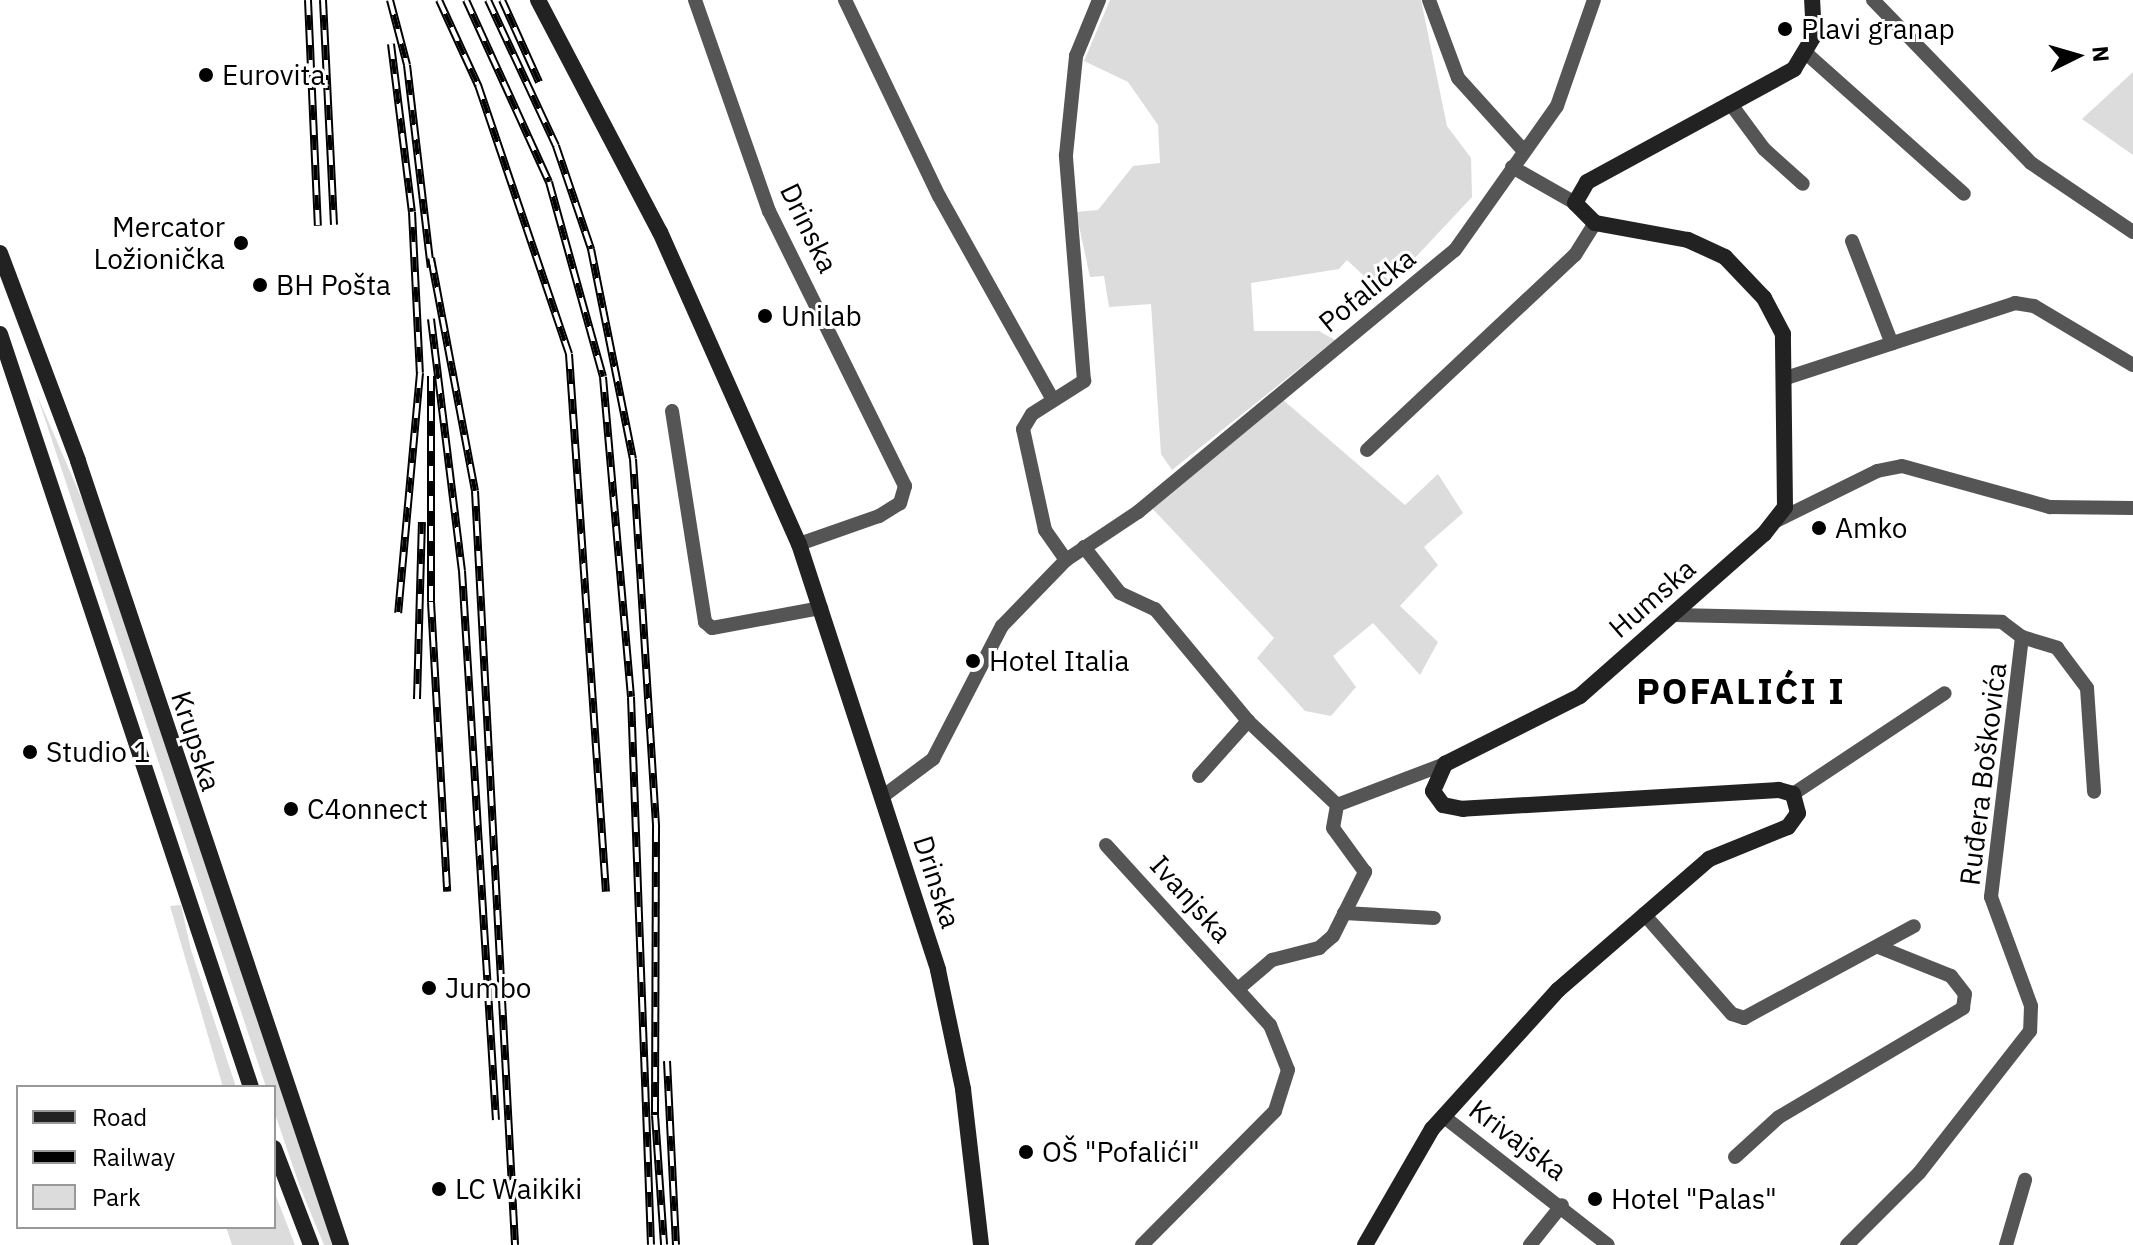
<!DOCTYPE html>
<html>
<head>
<meta charset="utf-8">
<style>
  body { margin:0 }
  #map { position:relative; width:2133px; height:1245px; overflow:hidden; background:#fff; font-family:"IBM Plex Sans",sans-serif }
  div>[style] { position:absolute }
  .green>* { inset:0; background:#dcdcdc }
  .street>* { height:14px; margin:-7px; padding:0 7px; transform-origin:7px; border-radius:7px; background:#555 }
  .secondary>* { height:16px; margin:-8px; padding:0 8px; transform-origin:8px; border-radius:8px; background:#222 }
  .rail>* { height:8px; margin-top:-4px; transform-origin:0; background:repeating-linear-gradient(90deg,#fff 0 15px,#000 0 30px); box-sizing:border-box; border-block:2px solid #000 }
  .dots>* { width:22px; height:22px; translate:-50% -50%; box-sizing:border-box; border:4px solid #fff; border-radius:50% }
  span { translate:-50% -50%; white-space:nowrap; text-align:center; line-height:1.15; -webkit-text-stroke:6px #fff; paint-order:stroke }
  .poi-label { font-size:28px; color:#000 }
  .left { translate:0 -50%; text-align:left }
  .right { translate:-100% -50%; text-align:right }
  .street-label { font-size:28px; color:#000 }
  .district-label { font-size:36px; color:#000; font-weight:700; letter-spacing:2px }
  .legend { position:absolute; left:16px; top:1085px; width:260px; height:144px; box-sizing:border-box; background:#fff; border:2px solid #999; margin:0; padding:10px 14px; list-style:none; font-size:24px; color:#000 }
  .legend li { display:flex; align-items:center; gap:16px; height:40px }
  .legend b { width:40px; border:2px solid #999 }
  .north { position:absolute; left:2037px; top:16px; width:80px; height:80px; -webkit-text-stroke:6px #fff; paint-order:stroke; rotate:85deg; font-size:22px; font-weight:700; line-height:32px; text-align:center; color:#000 }
  .north::after { content:''; display:block; margin:auto; width:28px; height:36px; background:#000; clip-path:polygon(50% 0,100% 100%,50% 72%,0 100%) }
</style>
</head>
<body>
<div id="map">
  <div class="green">
    <div style="clip-path:polygon(1110px 0,1421px 0,1447px 126px,1471px 158px,1472px 197px,1382px 293px,1347px 260px,1339px 269px,1251px 283px,1254px 331px,1319px 331px,1335px 340px,1172px 470px,1161px 454px,1151px 304px,1109px 307px,1104px 276px,1090px 277px,1076px 212px,1098px 210px,1133px 166px,1160px 163px,1158px 125px,1128px 82px,1084px 61px)"></div>
    <div style="clip-path:polygon(2133px 72px,2133px 155px,2082px 119px)"></div>
    <div style="clip-path:polygon(37px 395px,84px 504px,335px 1245px,324px 1245px,300px 1187px,274px 1111px,274px 1087px,266px 1087px)"></div>
    <div style="clip-path:polygon(1282px 399px,1405px 505px,1438px 474px,1463px 513px,1424px 547px,1438px 565px,1400px 606px,1438px 642px,1420px 675px,1373px 623px,1333px 656px,1356px 687px,1331px 716px,1305px 711px,1257px 658px,1274px 638px,1151px 507px)"></div>
    <div style="clip-path:polygon(181px 905px,191px 950px,236px 1087px,223px 1087px,170px 906px)"></div>
    <div style="clip-path:polygon(274px 1191px,295px 1245px,232px 1245px,226px 1227px,274px 1227px)"></div>
  </div>
  <div class="street">
    <div style="left:695px;top:0;width:224px;rotate:70.7deg"></div>
    <div style="left:769px;top:211px;width:307px;rotate:63.7deg"></div>
    <div style="left:905px;top:486px;width:18px;rotate:106deg"></div>
    <div style="left:900px;top:503px;width:25px;rotate:148deg"></div>
    <div style="left:879px;top:516px;width:85px;rotate:160.7deg"></div>
    <div style="left:845px;top:0;width:217px;rotate:64.4deg"></div>
    <div style="left:939px;top:196px;width:231px;rotate:60.8deg"></div>
    <div style="left:1429px;top:0;width:83px;rotate:69.6deg"></div>
    <div style="left:1458px;top:78px;width:97px;rotate:47.9deg"></div>
    <div style="left:1873px;top:0;width:227px;rotate:45.9deg"></div>
    <div style="left:2031px;top:163px;width:123px;rotate:34.1deg"></div>
    <div style="left:1807px;top:54px;width:210px;rotate:41.7deg"></div>
    <div style="left:1730px;top:103px;width:57px;rotate:53.5deg"></div>
    <div style="left:1764px;top:149px;width:52px;rotate:41.9deg"></div>
    <div style="left:1512px;top:167px;width:73px;rotate:29.7deg"></div>
    <div style="left:1852px;top:241px;width:110px;rotate:68.8deg"></div>
    <div style="left:1786px;top:378px;width:241px;rotate:-18.1deg"></div>
    <div style="left:2015px;top:303px;width:19px;rotate:9deg"></div>
    <div style="left:2034px;top:306px;width:115px;rotate:30.8deg"></div>
    <div style="left:672px;top:411px;width:214px;rotate:81.1deg"></div>
    <div style="left:705px;top:622px;width:9px;rotate:41deg"></div>
    <div style="left:712px;top:628px;width:111px;rotate:-10.4deg"></div>
    <div style="left:1367px;top:450px;width:285px;rotate:-43.2deg"></div>
    <div style="left:1575px;top:255px;width:38px;rotate:-58deg"></div>
    <div style="left:1776px;top:521px;width:113px;rotate:-26.3deg"></div>
    <div style="left:1877px;top:471px;width:25px;rotate:-11deg"></div>
    <div style="left:1902px;top:466px;width:154px;rotate:15.5deg"></div>
    <div style="left:2050px;top:507px;width:83px;rotate:0.7deg"></div>
    <div style="left:1084px;top:547px;width:58px;rotate:52deg"></div>
    <div style="left:1120px;top:593px;width:38px;rotate:25deg"></div>
    <div style="left:1155px;top:609px;width:146px;rotate:50.3deg"></div>
    <div style="left:1248px;top:721px;width:122px;rotate:43.3deg"></div>
    <div style="left:1066px;top:560px;width:37px;rotate:-125deg"></div>
    <div style="left:1045px;top:530px;width:103px;rotate:-102.3deg"></div>
    <div style="left:1023px;top:429px;width:17px;rotate:-59deg"></div>
    <div style="left:1032px;top:414px;width:62px;rotate:-32.4deg"></div>
    <div style="left:1084px;top:381px;width:227px;rotate:-94.6deg"></div>
    <div style="left:1066px;top:155px;width:100px;rotate:-84.2deg"></div>
    <div style="left:1076px;top:56px;width:61px;rotate:-67.7deg"></div>
    <div style="left:1674px;top:615px;width:328px;rotate:1.2deg"></div>
    <div style="left:2002px;top:622px;width:25px;rotate:37deg"></div>
    <div style="left:2022px;top:637px;width:262px;rotate:96.8deg"></div>
    <div style="left:1991px;top:897px;width:116px;rotate:69.8deg"></div>
    <div style="left:2031px;top:1006px;width:25px;rotate:92deg"></div>
    <div style="left:2030px;top:1031px;width:180px;rotate:128deg"></div>
    <div style="left:1919px;top:1173px;width:102px;rotate:135deg"></div>
    <div style="left:2022px;top:637px;width:37px;rotate:17deg"></div>
    <div style="left:2057px;top:648px;width:50px;rotate:53.1deg"></div>
    <div style="left:2087px;top:688px;width:104px;rotate:86.1deg"></div>
    <div style="left:1199px;top:776px;width:74px;rotate:-48.3deg"></div>
    <div style="left:1793px;top:794px;width:182px;rotate:-33.6deg"></div>
    <div style="left:882px;top:797px;width:64px;rotate:-36.7deg"></div>
    <div style="left:933px;top:759px;width:150px;rotate:-62.6deg"></div>
    <div style="left:1002px;top:626px;width:92px;rotate:-45.9deg"></div>
    <div style="left:1066px;top:560px;width:87px;rotate:-33.7deg"></div>
    <div style="left:1138px;top:512px;width:411px;rotate:-39.6deg"></div>
    <div style="left:1455px;top:250px;width:176px;rotate:-54.7deg"></div>
    <div style="left:1557px;top:106px;width:112px;rotate:-70.8deg"></div>
    <div style="left:1337px;top:805px;width:116px;rotate:-20.8deg"></div>
    <div style="left:1106px;top:845px;width:244px;rotate:47.7deg"></div>
    <div style="left:1270px;top:1025px;width:48px;rotate:68.2deg"></div>
    <div style="left:1288px;top:1070px;width:43px;rotate:107.6deg"></div>
    <div style="left:1275px;top:1111px;width:189px;rotate:134.8deg"></div>
    <div style="left:1344px;top:913px;width:90px;rotate:3.2deg"></div>
    <div style="left:1644px;top:914px;width:133px;rotate:48.7deg"></div>
    <div style="left:1732px;top:1014px;width:13px;rotate:18deg"></div>
    <div style="left:1744px;top:1018px;width:193px;rotate:-28.4deg"></div>
    <div style="left:1238px;top:989px;width:45px;rotate:-40.5deg"></div>
    <div style="left:1272px;top:960px;width:49px;rotate:-14.3deg"></div>
    <div style="left:1319px;top:948px;width:18px;rotate:-41deg"></div>
    <div style="left:1333px;top:936px;width:72px;rotate:-63.4deg"></div>
    <div style="left:1365px;top:872px;width:54px;rotate:-126deg"></div>
    <div style="left:1333px;top:828px;width:23px;rotate:-80deg"></div>
    <div style="left:1443px;top:1116px;width:209px;rotate:38deg"></div>
    <div style="left:1735px;top:1157px;width:59px;rotate:-42.3deg"></div>
    <div style="left:1779px;top:1117px;width:214px;rotate:-30.6deg"></div>
    <div style="left:1963px;top:1008px;width:14px;rotate:-82deg"></div>
    <div style="left:1965px;top:994px;width:23px;rotate:-128deg"></div>
    <div style="left:1951px;top:976px;width:78px;rotate:-158.1deg"></div>
    <div style="left:1530px;top:1245px;width:51px;rotate:-51.3deg"></div>
    <div style="left:2006px;top:1245px;width:68px;rotate:-73.7deg"></div>
  </div>
  <div class="secondary">
    <div style="left:538px;top:0;width:262px;rotate:62.3deg"></div>
    <div style="left:660px;top:232px;width:342px;rotate:66deg"></div>
    <div style="left:799px;top:544px;width:448px;rotate:71.9deg"></div>
    <div style="left:938px;top:970px;width:122px;rotate:78.1deg"></div>
    <div style="left:963px;top:1089px;width:157px;rotate:83.4deg"></div>
    <div style="left:0;top:253px;width:222px;rotate:69.4deg"></div>
    <div style="left:78px;top:461px;width:827px;rotate:71.46deg"></div>
    <div style="left:0;top:334px;width:794px;rotate:71.57deg"></div>
    <div style="left:274px;top:1148px;width:104px;rotate:69.1deg"></div>
    <div style="left:1365px;top:1245px;width:134px;rotate:-60deg"></div>
    <div style="left:1432px;top:1129px;width:188px;rotate:-47.8deg"></div>
    <div style="left:1558px;top:990px;width:200px;rotate:-40.9deg"></div>
    <div style="left:1709px;top:859px;width:85px;rotate:-22.1deg"></div>
    <div style="left:1788px;top:827px;width:17px;rotate:-54deg"></div>
    <div style="left:1798px;top:813px;width:20px;rotate:-105deg"></div>
    <div style="left:1793px;top:794px;width:15px;rotate:-164deg"></div>
    <div style="left:1779px;top:790px;width:317px;rotate:176.6deg"></div>
    <div style="left:1463px;top:809px;width:20px;rotate:-169deg"></div>
    <div style="left:1443px;top:805px;width:17px;rotate:-126deg"></div>
    <div style="left:1433px;top:791px;width:30px;rotate:-66deg"></div>
    <div style="left:1445px;top:764px;width:151px;rotate:-26.7deg"></div>
    <div style="left:1580px;top:696px;width:245px;rotate:-41.4deg"></div>
    <div style="left:1764px;top:534px;width:34px;rotate:-52deg"></div>
    <div style="left:1785px;top:507px;width:173px;rotate:-90.7deg"></div>
    <div style="left:1783px;top:334px;width:41px;rotate:-117.8deg"></div>
    <div style="left:1764px;top:298px;width:57px;rotate:-133.6deg"></div>
    <div style="left:1725px;top:257px;width:41px;rotate:-155.3deg"></div>
    <div style="left:1688px;top:240px;width:95px;rotate:-169.6deg"></div>
    <div style="left:1595px;top:223px;width:28px;rotate:-135deg"></div>
    <div style="left:1575px;top:203px;width:24px;rotate:-60deg"></div>
    <div style="left:1587px;top:182px;width:236px;rotate:-28.6deg"></div>
    <div style="left:1794px;top:69px;width:39px;rotate:-59deg"></div>
    <div style="left:1814px;top:36px;width:36px;rotate:-93deg"></div>
  </div>
  <div class="rail">
    <div style="left:308px;top:0;width:226px;rotate:87.5deg"></div>
    <div style="left:323px;top:0;width:225px;rotate:87.2deg"></div>
    <div style="left:390px;top:0;width:67px;rotate:75.3deg"></div>
    <div style="left:407px;top:65px;width:204px;rotate:83.3deg"></div>
    <div style="left:439px;top:0;width:94px;rotate:65.4deg"></div>
    <div style="left:478px;top:85px;width:284px;rotate:71.3deg"></div>
    <div style="left:569px;top:354px;width:539px;rotate:86.07deg"></div>
    <div style="left:466px;top:0;width:200px;rotate:65.5deg"></div>
    <div style="left:549px;top:182px;width:202px;rotate:74.5deg"></div>
    <div style="left:603px;top:377px;width:321px;rotate:85deg"></div>
    <div style="left:631px;top:697px;width:548px;rotate:87.91deg"></div>
    <div style="left:488px;top:0;width:161px;rotate:65deg"></div>
    <div style="left:556px;top:146px;width:109px;rotate:71.2deg"></div>
    <div style="left:591px;top:249px;width:214px;rotate:78.7deg"></div>
    <div style="left:633px;top:459px;width:369px;rotate:86.4deg"></div>
    <div style="left:656px;top:827px;width:288px;rotate:90.2deg"></div>
    <div style="left:655px;top:1115px;width:130px;rotate:86deg"></div>
    <div style="left:502px;top:0;width:90px;rotate:65.7deg"></div>
    <div style="left:391px;top:44px;width:169px;rotate:82.9deg"></div>
    <div style="left:412px;top:212px;width:161px;rotate:87.2deg"></div>
    <div style="left:420px;top:373px;width:241px;rotate:95.2deg"></div>
    <div style="left:431px;top:258px;width:237px;rotate:79.3deg"></div>
    <div style="left:475px;top:491px;width:755px;rotate:86.96deg"></div>
    <div style="left:431px;top:319px;width:254px;rotate:83deg"></div>
    <div style="left:462px;top:571px;width:550px;rotate:86.46deg"></div>
    <div style="left:431px;top:376px;width:226px;rotate:90deg"></div>
    <div style="left:431px;top:602px;width:290px;rotate:86.8deg"></div>
    <div style="left:417px;top:699px;width:177px;rotate:-88.4deg"></div>
    <div style="left:667px;top:1061px;width:184px;rotate:87.2deg"></div>
  </div>
  <div class="dots">
    <div style="left:1785px;top:29px;background:#000"></div>
    <div style="left:206px;top:75px;background:#000"></div>
    <div style="left:241px;top:243px;background:#000"></div>
    <div style="left:260px;top:285px;background:#000"></div>
    <div style="left:765px;top:316px;background:#000"></div>
    <div style="left:1819px;top:528px;background:#000"></div>
    <div style="left:973px;top:661px;background:#000"></div>
    <div style="left:30px;top:752px;background:#000"></div>
    <div style="left:291px;top:809px;background:#000"></div>
    <div style="left:429px;top:988px;background:#000"></div>
    <div style="left:1026px;top:1152px;background:#000"></div>
    <div style="left:439px;top:1189px;background:#000"></div>
    <div style="left:1595px;top:1199px;background:#000"></div>
  </div>
  <div class="poi-label">
    <span class="left" style="left:1801px;top:29px">Plavi granap</span>
    <span class="left" style="left:222px;top:75px">Eurovita</span>
    <span class="right" style="left:225px;top:243px">Mercator<br>Ložionička</span>
    <span class="left" style="left:276px;top:285px">BH Pošta</span>
    <span class="left" style="left:781px;top:316px">Unilab</span>
    <span class="left" style="left:1835px;top:528px">Amko</span>
    <span class="left" style="left:989px;top:661px">Hotel Italia</span>
    <span class="left" style="left:46px;top:752px">Studio 1</span>
    <span class="left" style="left:307px;top:809px">C4onnect</span>
    <span class="left" style="left:445px;top:988px">Jumbo</span>
    <span class="left" style="left:1042px;top:1152px">OŠ "Pofalići"</span>
    <span class="left" style="left:455px;top:1189px">LC Waikiki</span>
    <span class="left" style="left:1611px;top:1199px">Hotel "Palas"</span>
  </div>
  <div class="street-label">
    <span style="left:809px;top:228px;rotate:64deg">Drinska</span>
    <span style="left:1367px;top:290px;rotate:-39deg">Pofalićka</span>
    <span style="left:1652px;top:598px;rotate:-41deg">Humska</span>
    <span style="left:196px;top:741px;rotate:72deg">Krupska</span>
    <span style="left:1983px;top:774px;rotate:-83deg">Ruđera Boškovića</span>
    <span style="left:937px;top:882px;rotate:72deg">Drinska</span>
    <span style="left:1191px;top:899px;rotate:48deg">Ivanjska</span>
    <span style="left:1518px;top:1140px;rotate:37deg">Krivajska</span>
  </div>
  <div class="district-label">
    <span style="left:1741px;top:691px">POFALIĆI I</span>
  </div>
  <ul class="legend">
  <li><b style="height:10px;background:#222"></b>Road</li>
  <li><b style="height:10px;background:#000"></b>Railway</li>
  <li><b style="height:22px;background:#dcdcdc"></b>Park</li>
  </ul>
  <div class="north">N</div>
</div>
</body>
</html>
